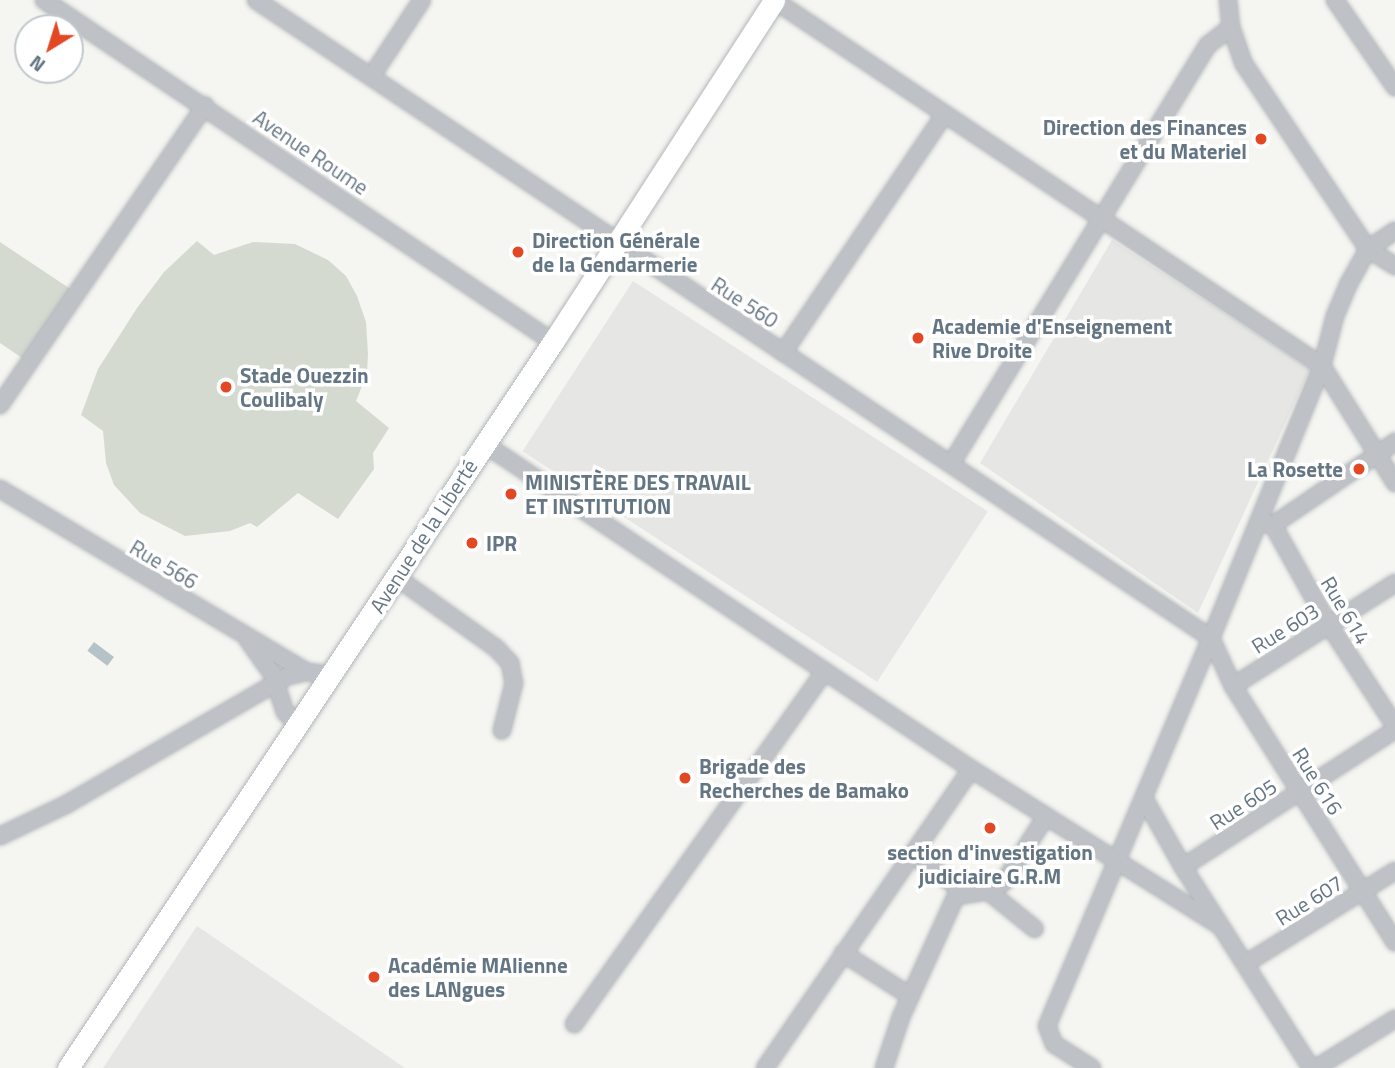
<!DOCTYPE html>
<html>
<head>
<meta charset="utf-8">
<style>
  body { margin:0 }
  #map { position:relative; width:1395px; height:1068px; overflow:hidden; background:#f5f5f1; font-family:"Titillium Web",sans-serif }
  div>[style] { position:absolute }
  .built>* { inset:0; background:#e6e7e5; transform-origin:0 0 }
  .green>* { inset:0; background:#d5dad1 }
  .water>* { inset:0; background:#b5c2c6; transform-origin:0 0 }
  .roads { filter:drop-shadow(0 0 2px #b1b6ba) drop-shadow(0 0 2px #b1b6ba) }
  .minor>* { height:16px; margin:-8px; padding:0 8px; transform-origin:8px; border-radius:8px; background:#bec2c6 }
  .major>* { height:21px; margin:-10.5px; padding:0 10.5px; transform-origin:10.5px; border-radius:10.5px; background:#fff }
  .dots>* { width:19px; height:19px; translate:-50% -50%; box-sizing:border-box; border:4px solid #fff; border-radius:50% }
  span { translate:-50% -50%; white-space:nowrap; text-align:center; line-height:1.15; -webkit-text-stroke:7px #fff; paint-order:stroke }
  .poi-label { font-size:21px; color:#647683; font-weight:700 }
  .right { translate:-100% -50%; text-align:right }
  .left { translate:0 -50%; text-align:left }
  .street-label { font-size:21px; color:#647683 }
  .north { position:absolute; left:14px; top:14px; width:70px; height:70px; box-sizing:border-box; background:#fff; border:2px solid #c1c8cd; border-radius:50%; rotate:218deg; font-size:19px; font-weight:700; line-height:28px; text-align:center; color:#647683 }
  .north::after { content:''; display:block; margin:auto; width:24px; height:32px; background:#e34824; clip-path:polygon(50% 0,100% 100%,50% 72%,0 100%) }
</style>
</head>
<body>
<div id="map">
  <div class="built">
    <div style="clip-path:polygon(1112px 240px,1310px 369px,1198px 613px,980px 463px)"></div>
    <div style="left:633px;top:281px;width:423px;height:203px;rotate:33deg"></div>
    <div style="clip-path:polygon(197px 926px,405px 1068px,103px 1068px)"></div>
  </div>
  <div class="green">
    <div style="clip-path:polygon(197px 241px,214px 255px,253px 242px,295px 244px,328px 260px,346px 276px,357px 296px,366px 322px,368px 354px,367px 374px,356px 401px,389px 428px,373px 453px,374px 469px,338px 519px,298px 493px,257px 527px,250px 523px,230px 531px,185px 536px,140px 513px,114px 485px,106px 463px,103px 431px,81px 415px,98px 369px,137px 308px,164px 272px)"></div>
    <div style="clip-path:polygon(0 242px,72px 290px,25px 360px,0 343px)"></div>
  </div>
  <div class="water">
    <div style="left:94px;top:642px;width:25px;height:11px;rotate:37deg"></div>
  </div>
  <div class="roads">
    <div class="minor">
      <div style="left:44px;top:0;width:613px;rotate:33.9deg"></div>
      <div style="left:256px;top:0;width:1149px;rotate:33.75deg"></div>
      <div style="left:1211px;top:638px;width:53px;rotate:65.4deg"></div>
      <div style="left:1233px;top:686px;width:303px;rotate:57.7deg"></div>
      <div style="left:774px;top:0;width:659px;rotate:33.74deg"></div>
      <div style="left:1322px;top:366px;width:138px;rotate:58deg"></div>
      <div style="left:1228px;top:0;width:27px;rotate:84deg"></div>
      <div style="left:1231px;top:27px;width:39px;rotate:71deg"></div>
      <div style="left:1244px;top:64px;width:223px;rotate:56.2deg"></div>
      <div style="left:1335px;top:0;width:106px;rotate:55.4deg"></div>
      <div style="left:371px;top:77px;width:92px;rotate:-56.5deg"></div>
      <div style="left:1368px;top:249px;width:32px;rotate:32deg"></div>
      <div style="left:783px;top:353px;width:287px;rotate:-55.9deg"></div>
      <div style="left:0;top:405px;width:363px;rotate:-55.6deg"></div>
      <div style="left:483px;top:443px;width:587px;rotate:33.74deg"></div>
      <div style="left:971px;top:769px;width:294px;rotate:32.2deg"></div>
      <div style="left:951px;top:464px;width:492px;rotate:-58.5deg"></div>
      <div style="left:1208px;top:45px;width:29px;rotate:-38deg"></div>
      <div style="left:0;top:489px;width:357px;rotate:30.8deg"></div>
      <div style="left:1259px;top:522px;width:14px;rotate:12deg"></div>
      <div style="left:1273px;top:525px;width:115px;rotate:60.8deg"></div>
      <div style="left:1329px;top:625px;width:121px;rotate:56.8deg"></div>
      <div style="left:1273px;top:525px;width:148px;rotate:-34.2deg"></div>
      <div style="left:396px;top:577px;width:123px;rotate:35.4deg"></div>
      <div style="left:496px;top:648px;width:21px;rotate:47deg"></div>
      <div style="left:510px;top:663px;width:20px;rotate:79deg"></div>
      <div style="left:514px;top:683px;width:49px;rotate:104.3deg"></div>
      <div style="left:248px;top:640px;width:43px;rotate:54.5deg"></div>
      <div style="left:273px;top:675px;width:39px;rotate:72deg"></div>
      <div style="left:285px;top:712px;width:17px;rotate:45deg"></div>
      <div style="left:1233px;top:686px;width:192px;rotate:-32.4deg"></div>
      <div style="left:1145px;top:800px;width:77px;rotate:60.4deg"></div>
      <div style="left:1183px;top:867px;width:238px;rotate:57.5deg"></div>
      <div style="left:0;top:836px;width:74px;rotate:-25.5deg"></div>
      <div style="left:67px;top:804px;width:255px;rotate:-30.1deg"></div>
      <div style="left:288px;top:676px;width:19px;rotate:-12deg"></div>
      <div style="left:307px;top:672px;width:26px;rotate:7deg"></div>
      <div style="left:912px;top:854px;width:67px;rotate:35.8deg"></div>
      <div style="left:1183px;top:867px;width:252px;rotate:-32.9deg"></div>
      <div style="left:988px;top:891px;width:60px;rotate:39deg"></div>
      <div style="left:843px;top:953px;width:80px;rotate:32.7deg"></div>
      <div style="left:1245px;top:964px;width:176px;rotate:-31.8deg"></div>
      <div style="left:574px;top:1024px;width:433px;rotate:-54.6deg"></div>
      <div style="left:765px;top:1068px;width:363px;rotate:-55.4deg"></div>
      <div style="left:884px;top:1068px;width:54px;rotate:-71.6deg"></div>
      <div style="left:901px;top:1017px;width:133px;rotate:-65.6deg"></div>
      <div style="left:956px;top:896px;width:32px;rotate:-9deg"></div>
      <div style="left:988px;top:891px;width:18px;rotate:-29deg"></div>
      <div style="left:1004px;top:882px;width:78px;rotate:-57.5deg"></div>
      <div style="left:1092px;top:1068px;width:45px;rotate:-147.7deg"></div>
      <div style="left:1054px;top:1044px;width:19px;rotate:-111deg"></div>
      <div style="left:1047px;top:1026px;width:421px;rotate:-67.1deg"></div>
      <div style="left:1211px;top:638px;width:294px;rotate:-67.8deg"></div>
      <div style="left:1322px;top:366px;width:52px;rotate:-75.4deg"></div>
      <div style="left:1335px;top:316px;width:34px;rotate:-67deg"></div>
      <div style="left:1348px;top:285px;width:41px;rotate:-60.9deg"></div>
      <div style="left:1368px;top:249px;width:32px;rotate:-34deg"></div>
      <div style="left:1316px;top:1068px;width:93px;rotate:-31.8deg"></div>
    </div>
    <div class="major">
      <div style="left:68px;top:1068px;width:873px;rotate:-56.26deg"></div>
      <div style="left:553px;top:342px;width:407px;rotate:-57.1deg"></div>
    </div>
  </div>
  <div class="dots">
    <div style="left:1261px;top:139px;background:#e34824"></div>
    <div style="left:518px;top:252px;background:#e34824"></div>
    <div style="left:918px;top:338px;background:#e34824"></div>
    <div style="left:226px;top:387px;background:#e34824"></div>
    <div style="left:1359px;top:469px;background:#e34824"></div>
    <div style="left:511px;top:494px;background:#e34824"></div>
    <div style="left:472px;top:543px;background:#e34824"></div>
    <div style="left:685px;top:778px;background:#e34824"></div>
    <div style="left:990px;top:828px;background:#e34824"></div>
    <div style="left:374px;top:977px;background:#e34824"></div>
  </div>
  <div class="poi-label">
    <span class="right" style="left:1247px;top:139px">Direction des Finances<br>et du Materiel</span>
    <span class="left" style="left:532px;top:252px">Direction Générale<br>de la Gendarmerie</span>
    <span class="left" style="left:932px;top:338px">Academie d'Enseignement<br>Rive Droite</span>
    <span class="left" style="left:240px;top:387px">Stade Ouezzin<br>Coulibaly</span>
    <span class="right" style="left:1343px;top:469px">La Rosette</span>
    <span class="left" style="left:525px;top:494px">MINISTÈRE DES TRAVAIL<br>ET INSTITUTION</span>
    <span class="left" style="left:486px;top:543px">IPR</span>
    <span class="left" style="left:699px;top:778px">Brigade des<br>Recherches de Bamako</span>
    <span style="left:990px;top:864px">section d'investigation<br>judiciaire G.R.M</span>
    <span class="left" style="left:388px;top:977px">Académie MAlienne<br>des LANgues</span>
  </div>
  <div class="street-label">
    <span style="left:311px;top:152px;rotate:34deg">Avenue Roume</span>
    <span style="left:745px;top:302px;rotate:33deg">Rue 560</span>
    <span style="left:423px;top:536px;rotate:-57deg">Avenue de la Liberté</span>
    <span style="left:164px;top:564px;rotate:31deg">Rue 566</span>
    <span style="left:1346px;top:610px;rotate:59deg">Rue 614</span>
    <span style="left:1285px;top:628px;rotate:-32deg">Rue 603</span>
    <span style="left:1318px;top:781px;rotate:58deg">Rue 616</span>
    <span style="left:1243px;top:804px;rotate:-33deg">Rue 605</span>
    <span style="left:1309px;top:900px;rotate:-32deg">Rue 607</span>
  </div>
  <div class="north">N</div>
</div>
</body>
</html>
